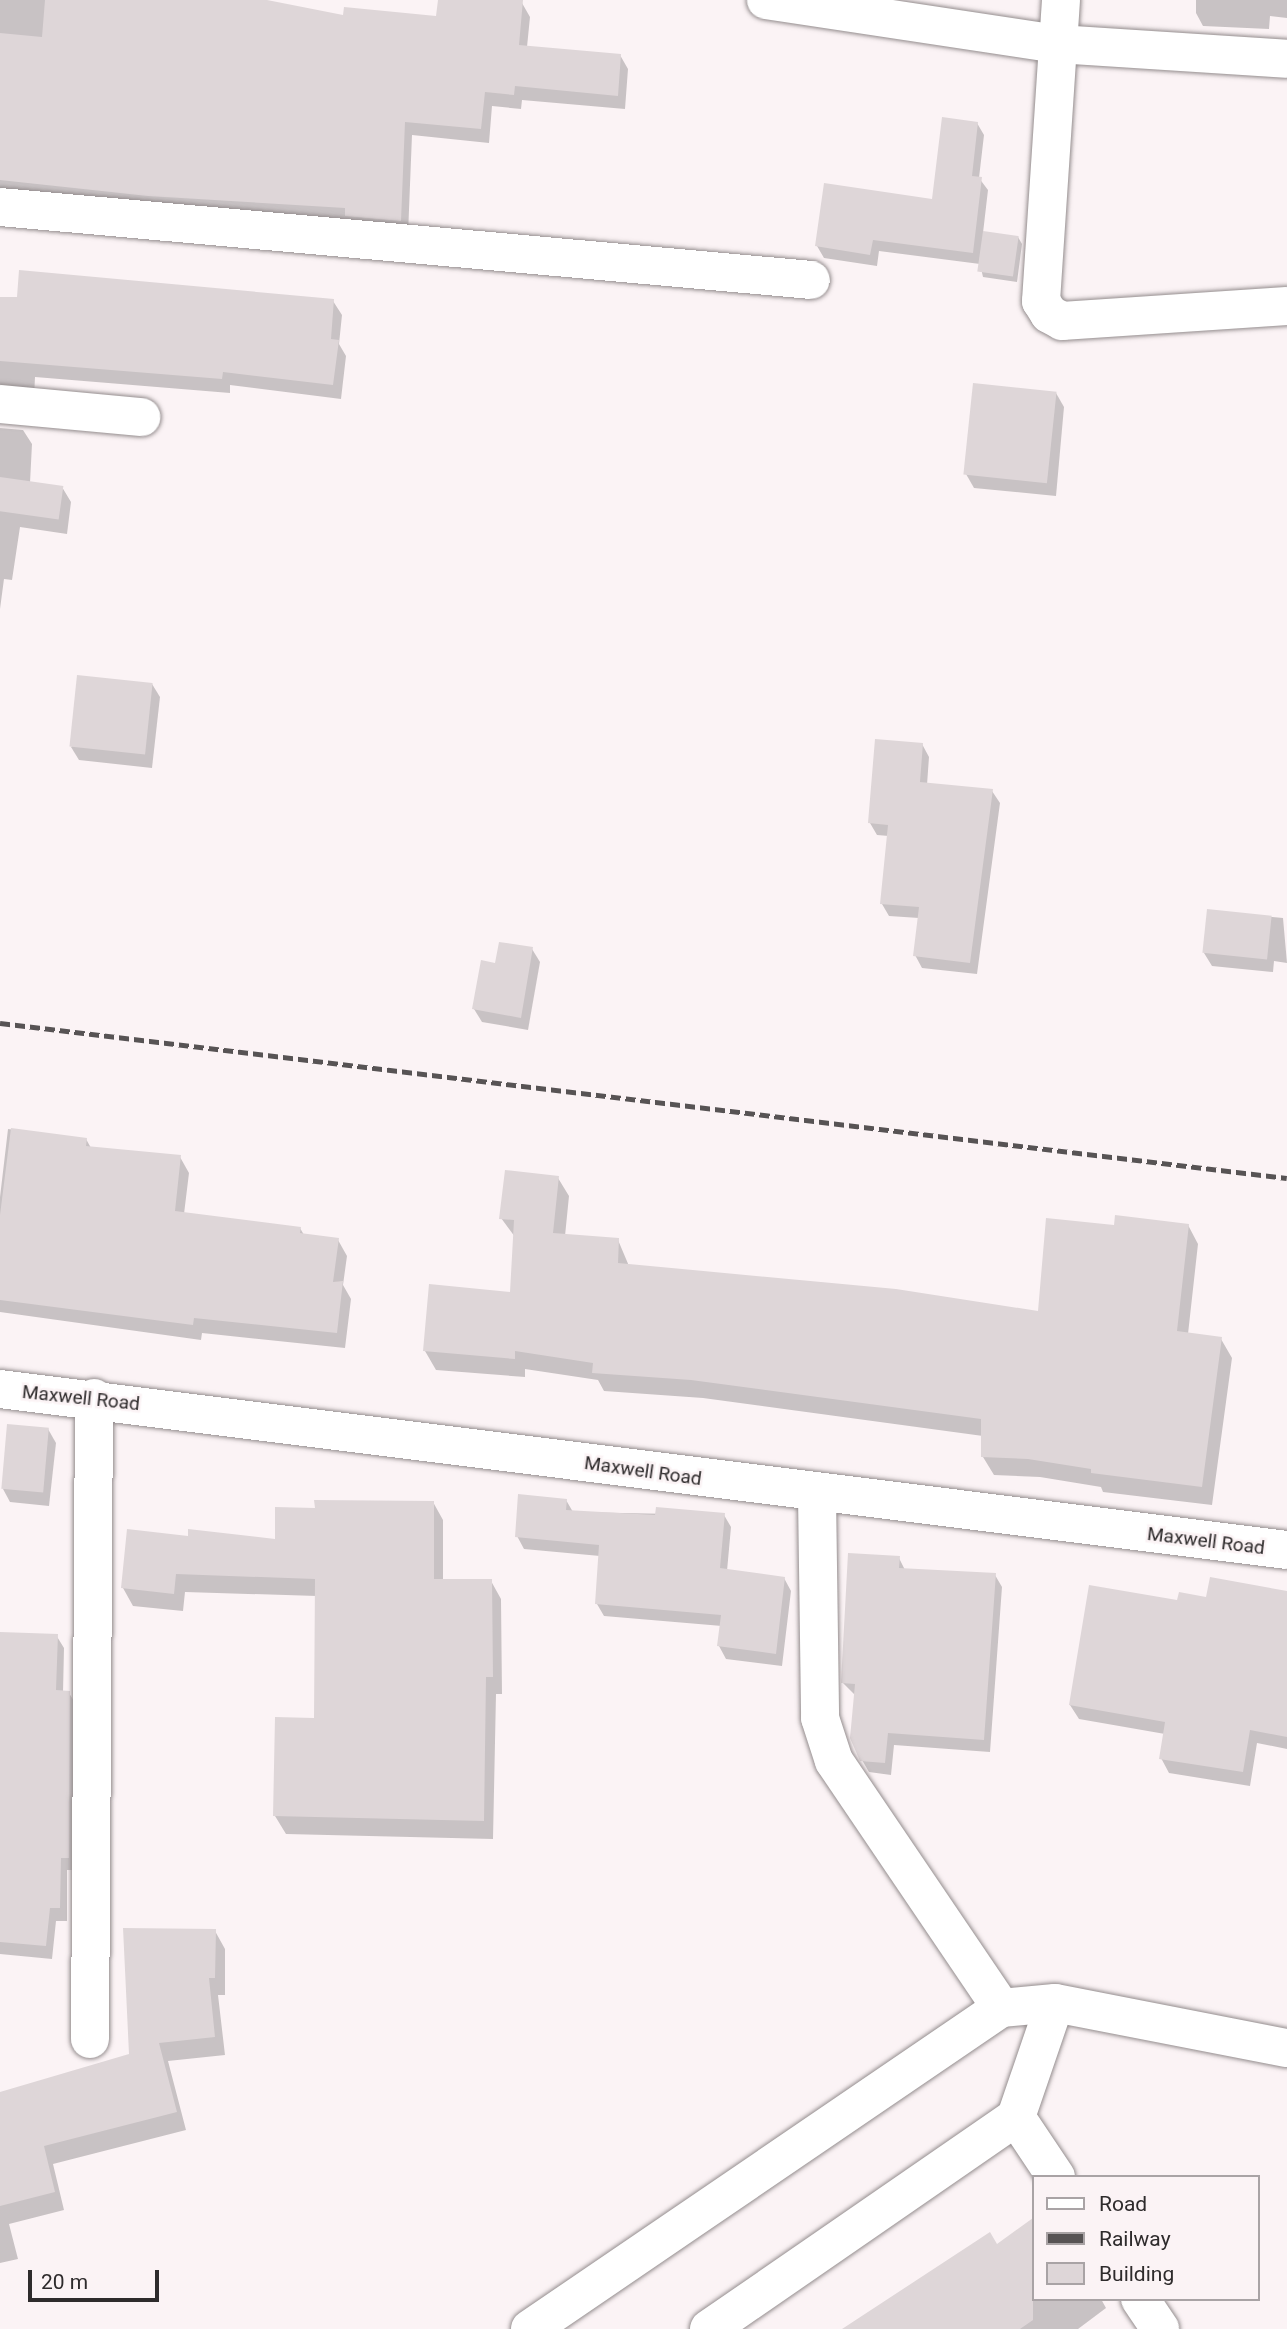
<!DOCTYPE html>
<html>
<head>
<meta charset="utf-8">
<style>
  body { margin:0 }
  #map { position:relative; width:1287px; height:2329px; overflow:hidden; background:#fbf3f5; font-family:Roboto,sans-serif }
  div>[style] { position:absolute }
  .shadow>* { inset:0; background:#0003 }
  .building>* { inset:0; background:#ded6d8; transform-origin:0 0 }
  .roads { filter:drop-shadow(0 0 2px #948d8e) drop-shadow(0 0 2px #948d8e) }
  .street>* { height:38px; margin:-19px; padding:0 19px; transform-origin:19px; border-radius:19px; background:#fff }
  .rail>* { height:5px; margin-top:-2.5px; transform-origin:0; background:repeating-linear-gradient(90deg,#575354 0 10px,transparent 0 15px) }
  span { translate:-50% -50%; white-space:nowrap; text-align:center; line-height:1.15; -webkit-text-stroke:5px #fbf3f5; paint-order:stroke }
  .street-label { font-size:19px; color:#2e2b2c }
  .legend { position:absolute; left:1032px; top:2175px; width:228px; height:126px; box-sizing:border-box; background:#fbf3f5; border:2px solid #a9a3a5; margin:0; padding:9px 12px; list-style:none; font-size:21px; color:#2e2b2c }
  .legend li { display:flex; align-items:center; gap:14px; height:35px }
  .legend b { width:35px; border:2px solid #a9a3a5 }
  .scale { position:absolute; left:28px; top:2270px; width:131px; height:32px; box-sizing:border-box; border:4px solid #2e2b2c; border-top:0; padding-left:9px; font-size:21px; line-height:24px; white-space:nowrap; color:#2e2b2c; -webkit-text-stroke:5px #fbf3f5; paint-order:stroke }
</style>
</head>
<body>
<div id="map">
  <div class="shadow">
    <div style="clip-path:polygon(0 0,257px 0,345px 17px,438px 18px,440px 0,522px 3px,530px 17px,527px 47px,620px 55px,628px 69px,625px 109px,522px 100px,521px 109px,492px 106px,489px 143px,412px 135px,408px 235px,0 201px)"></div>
    <div style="clip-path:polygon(1196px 0,1287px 0,1287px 18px,1270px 16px,1269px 29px,1203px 26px,1196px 13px)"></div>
    <div style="clip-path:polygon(977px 123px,984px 135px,979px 178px,988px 190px,983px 233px,1018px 237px,1022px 244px,1017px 282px,983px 277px,980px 264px,879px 251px,877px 266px,824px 258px,817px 246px,933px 201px)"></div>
    <div style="clip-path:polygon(0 299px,333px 301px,342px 315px,339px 344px,346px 356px,341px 399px,230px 385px,230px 393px,35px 377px,34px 398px,0 398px)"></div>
    <div style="clip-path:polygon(1056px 393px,1064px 407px,1056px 496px,974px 488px,966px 474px)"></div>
    <div style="clip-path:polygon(0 428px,23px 430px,32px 444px,30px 483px,62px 487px,71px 502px,67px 534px,20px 527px,12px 580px,4px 579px,0 609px)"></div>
    <div style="clip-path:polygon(152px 684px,160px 697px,152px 768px,79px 760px,71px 747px)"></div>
    <div style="clip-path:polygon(922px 744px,929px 757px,927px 785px,992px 791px,1000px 803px,977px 974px,922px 968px,915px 955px,919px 918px,889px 916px,882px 904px,889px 836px,877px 835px,870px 823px)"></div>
    <div style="clip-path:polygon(1208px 911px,1283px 918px,1287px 963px,1274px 961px,1273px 972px,1212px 966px,1204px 953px)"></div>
    <div style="clip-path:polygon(532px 949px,540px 962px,528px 1030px,482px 1022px,474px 1009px,496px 965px)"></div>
    <div style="clip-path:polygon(8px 1129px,86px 1139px,91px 1148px,180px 1157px,189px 1173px,184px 1214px,300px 1228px,304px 1235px,338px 1240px,347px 1256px,343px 1285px,351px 1299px,345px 1348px,202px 1333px,201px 1340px,0 1312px,0 1197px)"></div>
    <div style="clip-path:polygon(558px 1178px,569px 1196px,565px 1236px,618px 1240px,629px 1266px,1039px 1313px,1116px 1227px,1188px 1225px,1198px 1244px,1188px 1334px,1221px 1339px,1232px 1358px,1212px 1505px,1103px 1492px,1101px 1487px,1040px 1477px,994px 1475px,983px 1457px,983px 1436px,703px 1398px,604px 1391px,598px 1380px,525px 1369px,525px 1377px,436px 1370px,425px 1351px,511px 1294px,515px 1237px,501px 1218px)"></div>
    <div style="clip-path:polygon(48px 1429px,56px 1443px,49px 1506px,10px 1502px,3px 1489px)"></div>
    <div style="clip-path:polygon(566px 1500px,573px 1512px,724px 1515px,731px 1527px,727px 1571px,784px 1578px,791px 1591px,782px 1666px,726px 1659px,719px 1646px,722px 1626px,604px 1616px,597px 1604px,600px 1556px,524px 1549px,517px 1536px)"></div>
    <div style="clip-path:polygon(433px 1502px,443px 1520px,443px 1581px,491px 1581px,501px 1599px,502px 1694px,496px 1694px,493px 1839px,286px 1834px,275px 1816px,316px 1719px,317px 1596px,185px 1592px,183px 1611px,133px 1606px,123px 1588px,189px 1538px,277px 1541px,318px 1510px)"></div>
    <div style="clip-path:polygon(899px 1558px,905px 1570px,995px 1575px,1002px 1587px,990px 1752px,894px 1745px,891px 1775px,869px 1772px,862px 1760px,855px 1695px,843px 1683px)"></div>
    <div style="clip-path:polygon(1287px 1592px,1287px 1749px,1257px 1743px,1250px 1786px,1169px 1773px,1161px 1758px,1165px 1734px,1079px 1719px,1070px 1705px,1179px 1602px)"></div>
    <div style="clip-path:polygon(56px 1635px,64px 1648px,63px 1693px,69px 1693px,77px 1706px,76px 1870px,67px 1870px,67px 1921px,56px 1921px,52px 1959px,0 1954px,0 1665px)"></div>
    <div style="clip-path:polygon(215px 1931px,225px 1949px,225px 1995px,218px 1995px,225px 2055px,168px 2061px,186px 2130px,53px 2164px,64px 2210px,9px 2224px,18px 2259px,0 2263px,0 2094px,131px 2056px)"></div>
    <div style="clip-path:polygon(1033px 2220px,1033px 2299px,1101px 2299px,1106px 2308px,1078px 2329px,845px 2329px,997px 2246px)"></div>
  </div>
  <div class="building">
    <div style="clip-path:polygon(45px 0,267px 0,343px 15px,344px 7px,436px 16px,438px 0,523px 0,519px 45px,621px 54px,618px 96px,515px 86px,514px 95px,485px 92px,481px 129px,405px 122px,401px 221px,345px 216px,345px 208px,148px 196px,0 180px,0 33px,42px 37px)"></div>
    <div style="clip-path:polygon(942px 117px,978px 122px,972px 176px,982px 177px,973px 253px,873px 240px,870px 255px,815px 246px,824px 183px,932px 199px)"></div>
    <div style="left:983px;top:231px;width:36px;height:41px;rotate:8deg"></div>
    <div style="clip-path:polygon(19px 270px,334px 299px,331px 339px,339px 340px,333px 385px,223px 372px,222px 379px,0 361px,0 297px,17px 297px)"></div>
    <div style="left:973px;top:383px;width:84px;height:92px;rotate:6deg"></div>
    <div style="left:0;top:477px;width:64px;height:34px;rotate:8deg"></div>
    <div style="left:77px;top:675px;width:76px;height:72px;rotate:6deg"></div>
    <div style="clip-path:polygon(875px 739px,923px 743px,920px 782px,993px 789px,970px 963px,913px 956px,919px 907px,880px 904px,888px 825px,868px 823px)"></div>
    <div style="left:1207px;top:909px;width:65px;height:44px;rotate:6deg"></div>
    <div style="clip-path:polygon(499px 942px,533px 947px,521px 1018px,472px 1009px,481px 960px,495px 963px)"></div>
    <div style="clip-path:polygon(11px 1128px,87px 1138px,86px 1146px,181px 1155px,175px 1211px,301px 1227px,300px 1233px,339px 1238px,333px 1282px,343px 1281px,337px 1333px,194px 1318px,193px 1325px,0 1300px,0 1215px)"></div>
    <div style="clip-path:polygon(505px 1170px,559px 1176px,553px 1233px,619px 1238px,618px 1263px,896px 1289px,1038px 1311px,1046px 1218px,1114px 1225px,1115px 1215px,1189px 1224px,1177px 1331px,1222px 1337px,1202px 1487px,1091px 1473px,1091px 1469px,1028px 1459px,981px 1457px,981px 1419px,691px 1380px,592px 1373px,593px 1363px,515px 1351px,515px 1359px,423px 1351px,429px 1284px,510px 1292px,514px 1220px,499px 1219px)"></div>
    <div style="left:7px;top:1424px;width:42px;height:65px;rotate:5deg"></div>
    <div style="clip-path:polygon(518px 1494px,567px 1499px,566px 1510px,655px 1515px,656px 1507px,725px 1513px,720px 1568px,785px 1577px,776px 1654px,717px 1646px,721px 1615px,595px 1604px,599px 1545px,515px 1537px)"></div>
    <div style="clip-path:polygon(314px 1500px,434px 1501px,434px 1579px,492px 1579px,493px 1677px,486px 1677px,484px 1821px,273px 1816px,275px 1717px,314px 1718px,315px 1579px,176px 1574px,174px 1594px,121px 1588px,127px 1529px,188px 1536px,188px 1529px,275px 1539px,275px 1507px,315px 1508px)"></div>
    <div style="clip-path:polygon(848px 1553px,900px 1556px,899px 1568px,996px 1573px,984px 1740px,888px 1733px,885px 1763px,860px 1761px,850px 1738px,855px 1684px,841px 1683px)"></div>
    <div style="clip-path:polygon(1210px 1577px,1287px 1591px,1287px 1737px,1250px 1730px,1243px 1772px,1159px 1759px,1165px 1722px,1069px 1705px,1089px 1585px,1177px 1600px,1179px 1592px,1206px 1597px)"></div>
    <div style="clip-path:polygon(0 1632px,58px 1634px,56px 1690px,70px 1691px,69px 1858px,61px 1858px,60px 1908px,50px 1908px,46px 1946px,0 1942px)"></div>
    <div style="clip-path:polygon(123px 1928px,216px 1929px,215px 1978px,209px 1978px,215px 2037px,159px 2043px,177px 2112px,44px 2146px,55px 2192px,0 2206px,0 2092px,129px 2054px)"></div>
    <div style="clip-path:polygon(1033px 2218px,1033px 2320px,1020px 2329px,842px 2329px,990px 2232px,997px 2244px)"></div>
  </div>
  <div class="roads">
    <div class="street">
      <div style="left:766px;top:0;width:294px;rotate:8.6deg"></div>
      <div style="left:1057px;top:44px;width:230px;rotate:3.7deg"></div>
      <div style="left:1061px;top:0;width:302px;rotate:93.8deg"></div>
      <div style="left:1041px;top:301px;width:15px;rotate:58deg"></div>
      <div style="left:1049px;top:314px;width:15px;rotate:28deg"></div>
      <div style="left:1062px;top:321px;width:225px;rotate:-3.8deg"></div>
      <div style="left:0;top:207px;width:814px;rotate:5.14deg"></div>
      <div style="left:0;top:404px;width:142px;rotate:5.3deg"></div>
      <div style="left:0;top:1389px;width:1297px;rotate:7.13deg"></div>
      <div style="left:817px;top:1495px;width:223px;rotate:89.2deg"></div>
      <div style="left:820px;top:1718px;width:45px;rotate:72deg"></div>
      <div style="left:834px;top:1761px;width:298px;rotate:55.9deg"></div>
      <div style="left:90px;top:2039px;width:641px;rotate:-89.64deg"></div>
      <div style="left:1016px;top:2117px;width:120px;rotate:-71.1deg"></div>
      <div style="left:1055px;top:2003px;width:236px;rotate:11deg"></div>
      <div style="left:1140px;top:2299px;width:36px;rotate:56deg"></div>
      <div style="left:530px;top:2329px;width:570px;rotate:-34.28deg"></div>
      <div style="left:1001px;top:2008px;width:54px;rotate:-5.3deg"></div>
      <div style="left:709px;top:2329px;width:373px;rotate:-34.6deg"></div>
      <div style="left:1016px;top:2117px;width:72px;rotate:56.3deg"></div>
    </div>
  </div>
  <div class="rail">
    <div style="left:0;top:1023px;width:1296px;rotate:6.87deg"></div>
  </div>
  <div class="street-label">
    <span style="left:81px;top:1398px;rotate:6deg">Maxwell Road</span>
    <span style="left:643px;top:1471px;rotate:8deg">Maxwell Road</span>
    <span style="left:1206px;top:1541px;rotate:7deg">Maxwell Road</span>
  </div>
  <ul class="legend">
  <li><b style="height:9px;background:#fff"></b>Road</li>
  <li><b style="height:9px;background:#575354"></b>Railway</li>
  <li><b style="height:19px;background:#ded6d8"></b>Building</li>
  </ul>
  <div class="scale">20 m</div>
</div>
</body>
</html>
